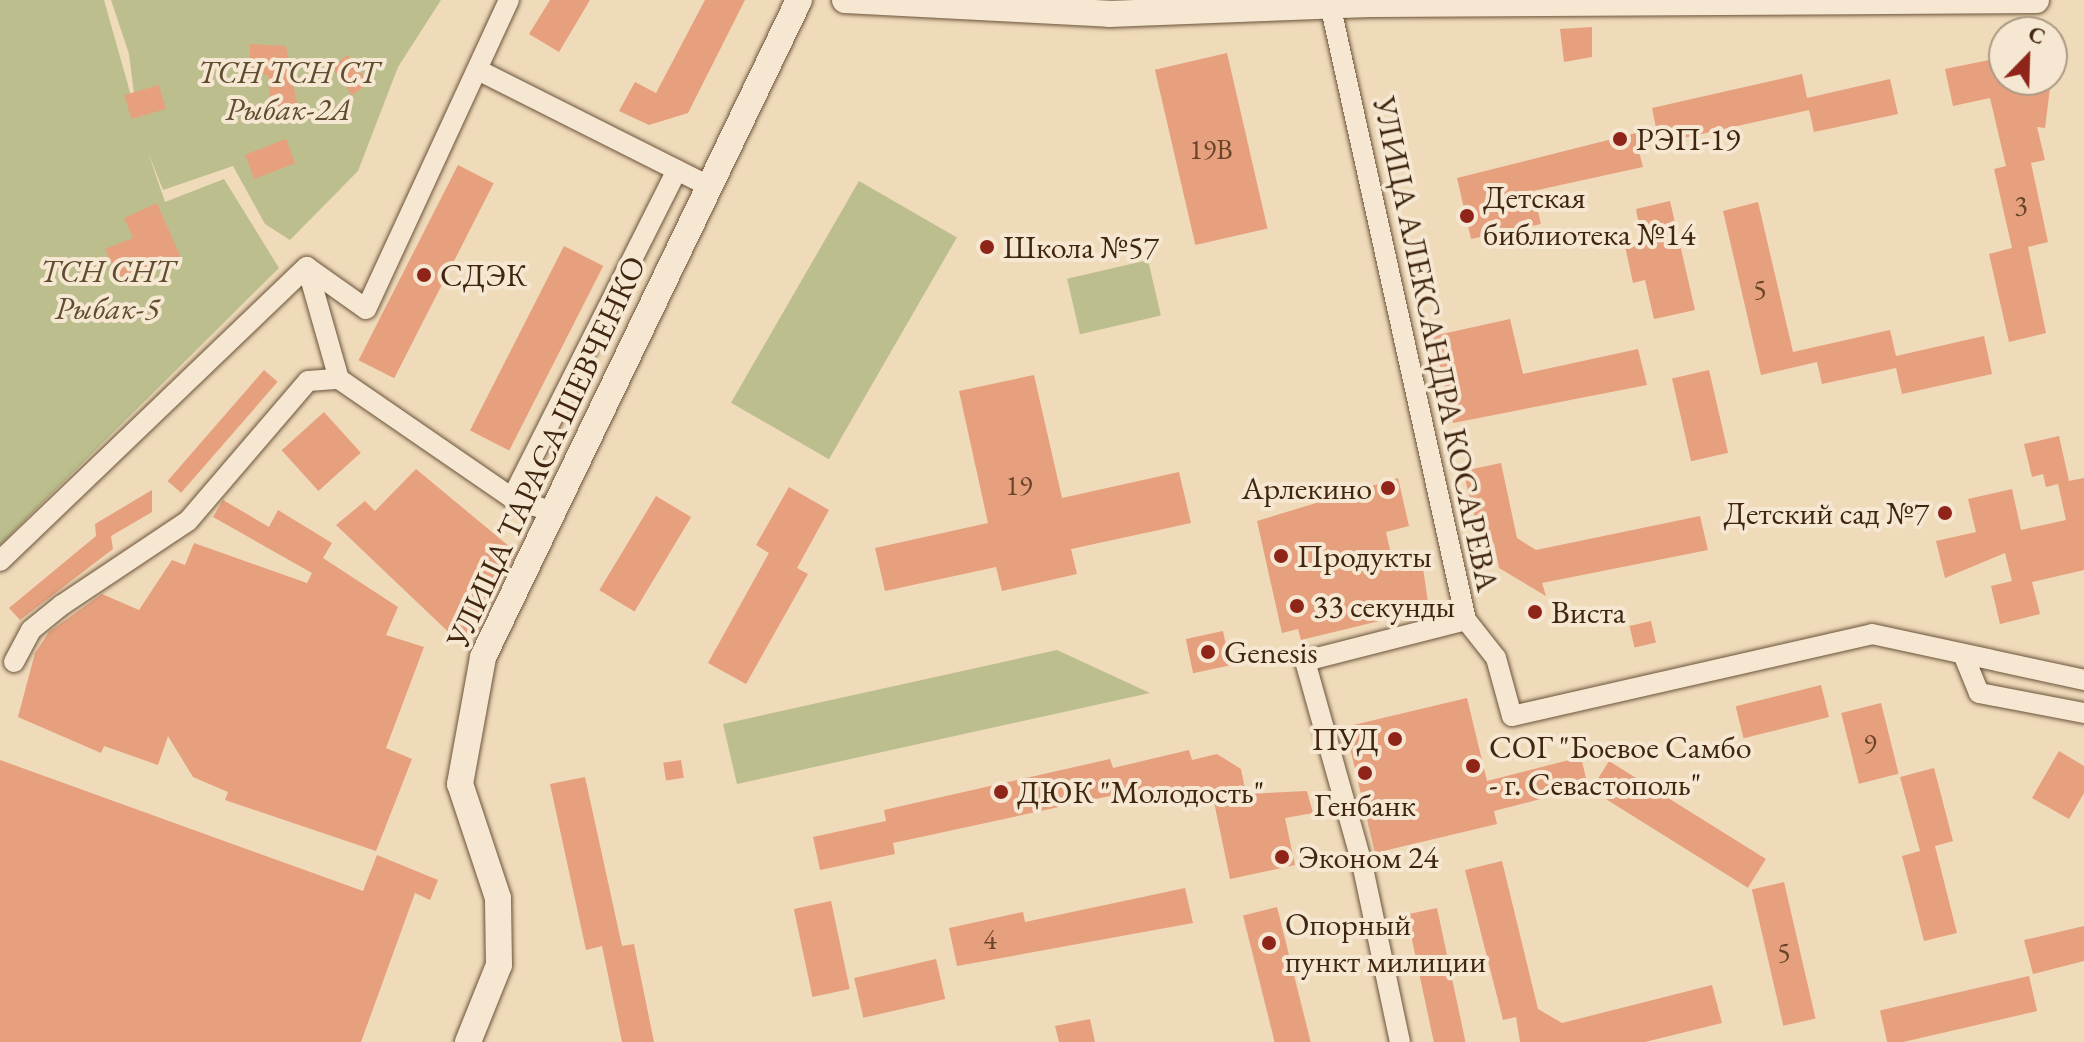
<!DOCTYPE html>
<html>
<head>
<meta charset="utf-8">
<style>
  body { margin:0 }
  #map { position:relative; width:2084px; height:1042px; overflow:hidden; background:#efdaba; font-family:"EB Garamond",serif }
  div>[style] { position:absolute }
  .green>* { inset:0; background:#bcbe8d; transform-origin:0 0 }
  .building>* { inset:0; background:#e6a07e; transform-origin:0 0 }
  .roads { filter:drop-shadow(0 0 2px #6c533a) drop-shadow(0 0 2px #6c533a) }
  .minor>* { height:20px; margin:-10px; padding:0 10px; transform-origin:10px; border-radius:10px; background:#f5e7d2 }
  .tertiary>* { height:26px; margin:-13px; padding:0 13px; transform-origin:13px; border-radius:13px; background:#f5e7d2 }
  .dots>* { width:22px; height:22px; translate:-50% -50%; box-sizing:border-box; border:4px solid #f5e7d2; border-radius:50% }
  span { translate:-50% -50%; white-space:nowrap; text-align:center; line-height:1.15; -webkit-text-stroke:8px #f5e7d2; paint-order:stroke }
  .number-label { font-size:28px; color:#6a442b }
  .number-label span { -webkit-text-stroke-width:0 }
  .park-label { font-size:32px; color:#604c2e; font-style:italic }
  .poi-label { font-size:32px; color:#41260f }
  .left { translate:0 -50%; text-align:left }
  .right { translate:-100% -50%; text-align:right }
  .street-label { font-size:32px; color:#41260f }
  .north { position:absolute; left:1988px; top:16px; width:80px; height:80px; box-sizing:border-box; background:#f5e7d2; border:2px solid #ad9a84; border-radius:50%; rotate:23deg; font-size:22px; font-weight:700; line-height:32px; text-align:center; color:#41260f }
  .north::after { content:''; display:block; margin:auto; width:28px; height:36px; background:#8f2418; clip-path:polygon(50% 0,100% 100%,50% 72%,0 100%) }
</style>
</head>
<body>
<div id="map">
  <div class="green">
    <div style="clip-path:polygon(0 0,104px 0,137px 117px,129px 54px,111px 0,441px 0,398px 67px,358px 171px,290px 240px,265px 224px,233px 166px,163px 190px,148px 152px,165px 202px,224px 179px,279px 268px,0 545px)"></div>
    <div style="left:859px;top:181px;width:113px;height:256px;rotate:30deg"></div>
    <div style="left:1148px;top:260px;width:57px;height:83px;rotate:77deg"></div>
    <div style="clip-path:polygon(1057px 650px,1150px 693px,737px 784px,723px 724px)"></div>
  </div>
  <div class="building">
    <div style="clip-path:polygon(550px 0,590px 0,559px 52px,529px 34px)"></div>
    <div style="clip-path:polygon(705px 0,745px 0,688px 113px,649px 125px,619px 111px,635px 82px,656px 93px)"></div>
    <div style="clip-path:polygon(1592px 27px,1592px 57px,1564px 62px,1560px 29px)"></div>
    <div style="clip-path:polygon(250px 44px,286px 46px,299px 114px,272px 118px,268px 75px,250px 74px)"></div>
    <div style="left:1227px;top:53px;width:180px;height:74px;rotate:77deg"></div>
    <div style="left:348px;top:55px;width:35px;height:20px;rotate:55deg"></div>
    <div style="clip-path:polygon(2004px 57px,2004px 80px,2051px 80px,2045px 128px,2037px 127px,2045px 160px,2031px 163px,2048px 242px,2028px 247px,2046px 333px,2009px 342px,1989px 254px,2012px 248px,1994px 169px,2006px 166px,1990px 98px,1953px 106px,1945px 69px)"></div>
    <div style="clip-path:polygon(1802px 74px,1807px 98px,1890px 79px,1898px 114px,1814px 132px,1809px 110px,1638px 148px,1643px 167px,1533px 191px,1541px 224px,1471px 239px,1457px 178px,1656px 128px,1652px 108px)"></div>
    <div style="left:159px;top:85px;width:25px;height:36px;rotate:74deg"></div>
    <div style="left:286px;top:139px;width:26px;height:44px;rotate:69deg"></div>
    <div style="left:458px;top:165px;width:40px;height:219px;rotate:27deg"></div>
    <div style="clip-path:polygon(1670px 201px,1695px 310px,1654px 319px,1645px 280px,1633px 283px,1625px 246px,1642px 242px,1636px 209px)"></div>
    <div style="clip-path:polygon(1758px 202px,1793px 352px,1890px 330px,1896px 356px,1984px 336px,1992px 374px,1902px 394px,1896px 368px,1822px 384px,1817px 362px,1761px 375px,1723px 211px)"></div>
    <div style="clip-path:polygon(157px 203px,180px 256px,120px 282px,105px 249px,133px 238px,124px 218px)"></div>
    <div style="left:564px;top:246px;width:44px;height:207px;rotate:27deg"></div>
    <div style="clip-path:polygon(1510px 319px,1523px 374px,1638px 349px,1647px 385px,1453px 423px,1433px 336px)"></div>
    <div style="left:264px;top:370px;width:18px;height:147px;rotate:41deg"></div>
    <div style="left:1709px;top:370px;width:85px;height:38px;rotate:77deg"></div>
    <div style="clip-path:polygon(1034px 375px,1062px 498px,1179px 472px,1191px 523px,1071px 549px,1077px 574px,1002px 591px,996px 567px,885px 591px,875px 548px,988px 523px,959px 391px)"></div>
    <div style="left:324px;top:412px;width:55px;height:57px;rotate:48deg"></div>
    <div style="clip-path:polygon(2059px 436px,2069px 481px,2084px 478px,2084px 570px,2032px 582px,2040px 614px,2000px 624px,1991px 586px,2012px 581px,2005px 553px,1945px 578px,1936px 541px,1976px 532px,1968px 499px,2012px 489px,2021px 530px,2066px 520px,2058px 484px,2046px 487px,2043px 474px,2032px 477px,2024px 444px)"></div>
    <div style="clip-path:polygon(1501px 463px,1517px 538px,1536px 550px,1700px 516px,1708px 550px,1542px 583px,1546px 596px,1499px 568px,1494px 543px,1482px 546px,1463px 471px)"></div>
    <div style="clip-path:polygon(416px 469px,516px 552px,480px 627px,461px 644px,336px 525px,365px 501px,375px 511px)"></div>
    <div style="clip-path:polygon(1398px 478px,1409px 526px,1386px 532px,1394px 568px,1422px 561px,1429px 609px,1301px 640px,1298px 629px,1282px 633px,1257px 521px)"></div>
    <div style="clip-path:polygon(789px 487px,829px 510px,797px 568px,808px 574px,746px 684px,708px 663px,769px 553px,756px 545px)"></div>
    <div style="clip-path:polygon(152px 490px,152px 512px,111px 536px,113px 549px,20px 620px,9px 608px,96px 536px,95px 524px)"></div>
    <div style="left:656px;top:496px;width:41px;height:110px;rotate:31deg"></div>
    <div style="clip-path:polygon(223px 500px,269px 527px,278px 510px,332px 543px,323px 558px,398px 607px,386px 635px,424px 647px,386px 748px,412px 759px,376px 851px,225px 800px,228px 792px,193px 777px,168px 736px,158px 765px,104px 746px,101px 753px,18px 717px,35px 653px,49px 632px,102px 594px,139px 610px,172px 560px,185px 565px,194px 543px,307px 583px,312px 573px,213px 517px)"></div>
    <div style="left:1651px;top:621px;width:22px;height:22px;rotate:77deg"></div>
    <div style="left:1223px;top:631px;width:35px;height:38px;rotate:78deg"></div>
    <div style="left:1821px;top:685px;width:33px;height:88px;rotate:76deg"></div>
    <div style="clip-path:polygon(1467px 698px,1487px 781px,1581px 757px,1588px 787px,1494px 811px,1497px 824px,1375px 853px,1345px 727px)"></div>
    <div style="left:1881px;top:703px;width:73px;height:41px;rotate:76deg"></div>
    <div style="clip-path:polygon(1189px 750px,1192px 760px,1217px 754px,1241px 769px,1246px 794px,1307px 791px,1313px 813px,1285px 818px,1295px 865px,1230px 879px,1213px 797px,1201px 789px,1122px 807px,1119px 794px,893px 843px,895px 854px,820px 870px,813px 837px,886px 821px,884px 810px,1110px 759px,1113px 768px)"></div>
    <div style="clip-path:polygon(2059px 751px,2084px 766px,2084px 793px,2069px 819px,2032px 798px)"></div>
    <div style="clip-path:polygon(0 760px,363px 891px,377px 855px,438px 880px,430px 900px,415px 893px,361px 1042px,0 1042px)"></div>
    <div style="left:681px;top:760px;width:18px;height:18px;rotate:81deg"></div>
    <div style="left:1609px;top:761px;width:185px;height:34px;rotate:32deg"></div>
    <div style="clip-path:polygon(1934px 768px,1953px 841px,1935px 846px,1957px 933px,1924px 941px,1902px 856px,1920px 851px,1900px 777px)"></div>
    <div style="clip-path:polygon(585px 777px,622px 946px,634px 944px,654px 1042px,622px 1042px,602px 946px,586px 950px,550px 784px)"></div>
    <div style="clip-path:polygon(1502px 861px,1538px 1009px,1562px 1023px,1712px 985px,1722px 1023px,1645px 1042px,1520px 1042px,1516px 1017px,1503px 1020px,1465px 870px)"></div>
    <div style="left:1784px;top:882px;width:140px;height:33px;rotate:77deg"></div>
    <div style="clip-path:polygon(1185px 888px,1193px 923px,957px 966px,949px 928px,1023px 912px,1025px 922px)"></div>
    <div style="left:831px;top:901px;width:90px;height:38px;rotate:78deg"></div>
    <div style="left:1277px;top:907px;width:139px;height:35px;rotate:76deg"></div>
    <div style="left:1437px;top:908px;width:137px;height:31px;rotate:78deg"></div>
    <div style="clip-path:polygon(2084px 926px,2084px 961px,2033px 974px,2024px 940px)"></div>
    <div style="left:936px;top:959px;width:41px;height:84px;rotate:77deg"></div>
    <div style="left:2029px;top:976px;width:36px;height:153px;rotate:77deg"></div>
    <div style="clip-path:polygon(1090px 1019px,1095px 1042px,1059px 1042px,1055px 1026px)"></div>
  </div>
  <div class="roads">
    <div class="minor">
      <div style="left:509px;top:0;width:340px;rotate:114.8deg"></div>
      <div style="left:366px;top:309px;width:72px;rotate:-144.6deg"></div>
      <div style="left:307px;top:267px;width:116px;rotate:74.1deg"></div>
      <div style="left:339px;top:379px;width:210px;rotate:34.5deg"></div>
      <div style="left:512px;top:498px;width:43px;rotate:18.9deg"></div>
      <div style="left:1330px;top:4px;width:631px;rotate:77.55deg"></div>
      <div style="left:1466px;top:620px;width:166px;rotate:165.7deg"></div>
      <div style="left:1305px;top:661px;width:215px;rotate:74.3deg"></div>
      <div style="left:1363px;top:868px;width:178px;rotate:78deg"></div>
      <div style="left:478px;top:70px;width:261px;rotate:26.7deg"></div>
      <div style="left:512px;top:498px;width:367px;rotate:-63.3deg"></div>
      <div style="left:0;top:561px;width:425px;rotate:-43.8deg"></div>
      <div style="left:1466px;top:620px;width:48px;rotate:51.7deg"></div>
      <div style="left:1496px;top:658px;width:60px;rotate:74.6deg"></div>
      <div style="left:1512px;top:716px;width:369px;rotate:-12.8deg"></div>
      <div style="left:1872px;top:634px;width:217px;rotate:12.2deg"></div>
      <div style="left:1963px;top:654px;width:42px;rotate:67.7deg"></div>
      <div style="left:1979px;top:693px;width:107px;rotate:10.8deg"></div>
      <div style="left:14px;top:662px;width:36px;rotate:-62deg"></div>
      <div style="left:31px;top:630px;width:40px;rotate:-39deg"></div>
      <div style="left:62px;top:605px;width:151px;rotate:-33.7deg"></div>
      <div style="left:188px;top:521px;width:184px;rotate:-49.4deg"></div>
      <div style="left:308px;top:381px;width:31px;rotate:-4deg"></div>
    </div>
    <div class="tertiary">
      <div style="left:845px;top:0;width:264px;rotate:3deg"></div>
      <div style="left:1109px;top:14px;width:262px;rotate:-2.2deg"></div>
      <div style="left:1371px;top:4px;width:665px;rotate:-0.34deg"></div>
      <div style="left:468px;top:1042px;width:83px;rotate:-68.1deg"></div>
      <div style="left:499px;top:965px;width:67px;rotate:-90.9deg"></div>
      <div style="left:498px;top:898px;width:120px;rotate:-108.4deg"></div>
      <div style="left:460px;top:784px;width:129px;rotate:-79.7deg"></div>
      <div style="left:483px;top:657px;width:729px;rotate:-64.31deg"></div>
    </div>
  </div>
  <div class="dots">
    <div style="left:1620px;top:139px;background:#8f2418"></div>
    <div style="left:1467px;top:216px;background:#8f2418"></div>
    <div style="left:987px;top:247px;background:#8f2418"></div>
    <div style="left:424px;top:275px;background:#8f2418"></div>
    <div style="left:1388px;top:488px;background:#8f2418"></div>
    <div style="left:1945px;top:513px;background:#8f2418"></div>
    <div style="left:1281px;top:556px;background:#8f2418"></div>
    <div style="left:1297px;top:606px;background:#8f2418"></div>
    <div style="left:1535px;top:612px;background:#8f2418"></div>
    <div style="left:1208px;top:652px;background:#8f2418"></div>
    <div style="left:1395px;top:739px;background:#8f2418"></div>
    <div style="left:1473px;top:766px;background:#8f2418"></div>
    <div style="left:1365px;top:773px;background:#8f2418"></div>
    <div style="left:1001px;top:792px;background:#8f2418"></div>
    <div style="left:1282px;top:857px;background:#8f2418"></div>
    <div style="left:1269px;top:943px;background:#8f2418"></div>
  </div>
  <div class="number-label">
    <span style="left:1211px;top:149px">19В</span>
    <span style="left:2021px;top:205px">3</span>
    <span style="left:1760px;top:289px">5</span>
    <span style="left:1019px;top:485px">19</span>
    <span style="left:1870px;top:743px">9</span>
    <span style="left:990px;top:939px">4</span>
    <span style="left:1784px;top:952px">5</span>
  </div>
  <div class="park-label">
    <span style="left:288px;top:91px">ТСН ТСН СТ<br>Рыбак-2А</span>
    <span style="left:107px;top:290px">ТСН СНТ<br>Рыбак-5</span>
  </div>
  <div class="poi-label">
    <span class="left" style="left:1636px;top:139px">РЭП-19</span>
    <span class="left" style="left:1483px;top:216px">Детская<br>библиотека №14</span>
    <span class="left" style="left:1003px;top:247px">Школа №57</span>
    <span class="left" style="left:440px;top:275px">СДЭК</span>
    <span class="right" style="left:1372px;top:488px">Арлекино</span>
    <span class="right" style="left:1929px;top:513px">Детский сад №7</span>
    <span class="left" style="left:1297px;top:556px">Продукты</span>
    <span class="left" style="left:1313px;top:606px">33 секунды</span>
    <span class="left" style="left:1551px;top:612px">Виста</span>
    <span class="left" style="left:1224px;top:652px">Genesis</span>
    <span class="right" style="left:1379px;top:739px">ПУД</span>
    <span class="left" style="left:1489px;top:766px">СОГ "Боевое Самбо<br>- г. Севастополь"</span>
    <span class="left" style="left:1017px;top:792px">ДЮК "Молодость"</span>
    <span style="left:1365px;top:805px">Генбанк</span>
    <span class="left" style="left:1298px;top:857px">Эконом 24</span>
    <span class="left" style="left:1285px;top:943px">Опорный<br>пункт милиции</span>
  </div>
  <div class="street-label">
    <span style="left:1436px;top:344px;rotate:78deg">УЛИЦА АЛЕКСАНДРА КОСАРЕВА</span>
    <span style="left:546px;top:452px;rotate:-65deg">УЛИЦА ТАРАСА ШЕВЧЕНКО</span>
  </div>
  <div class="north">С</div>
</div>
</body>
</html>
